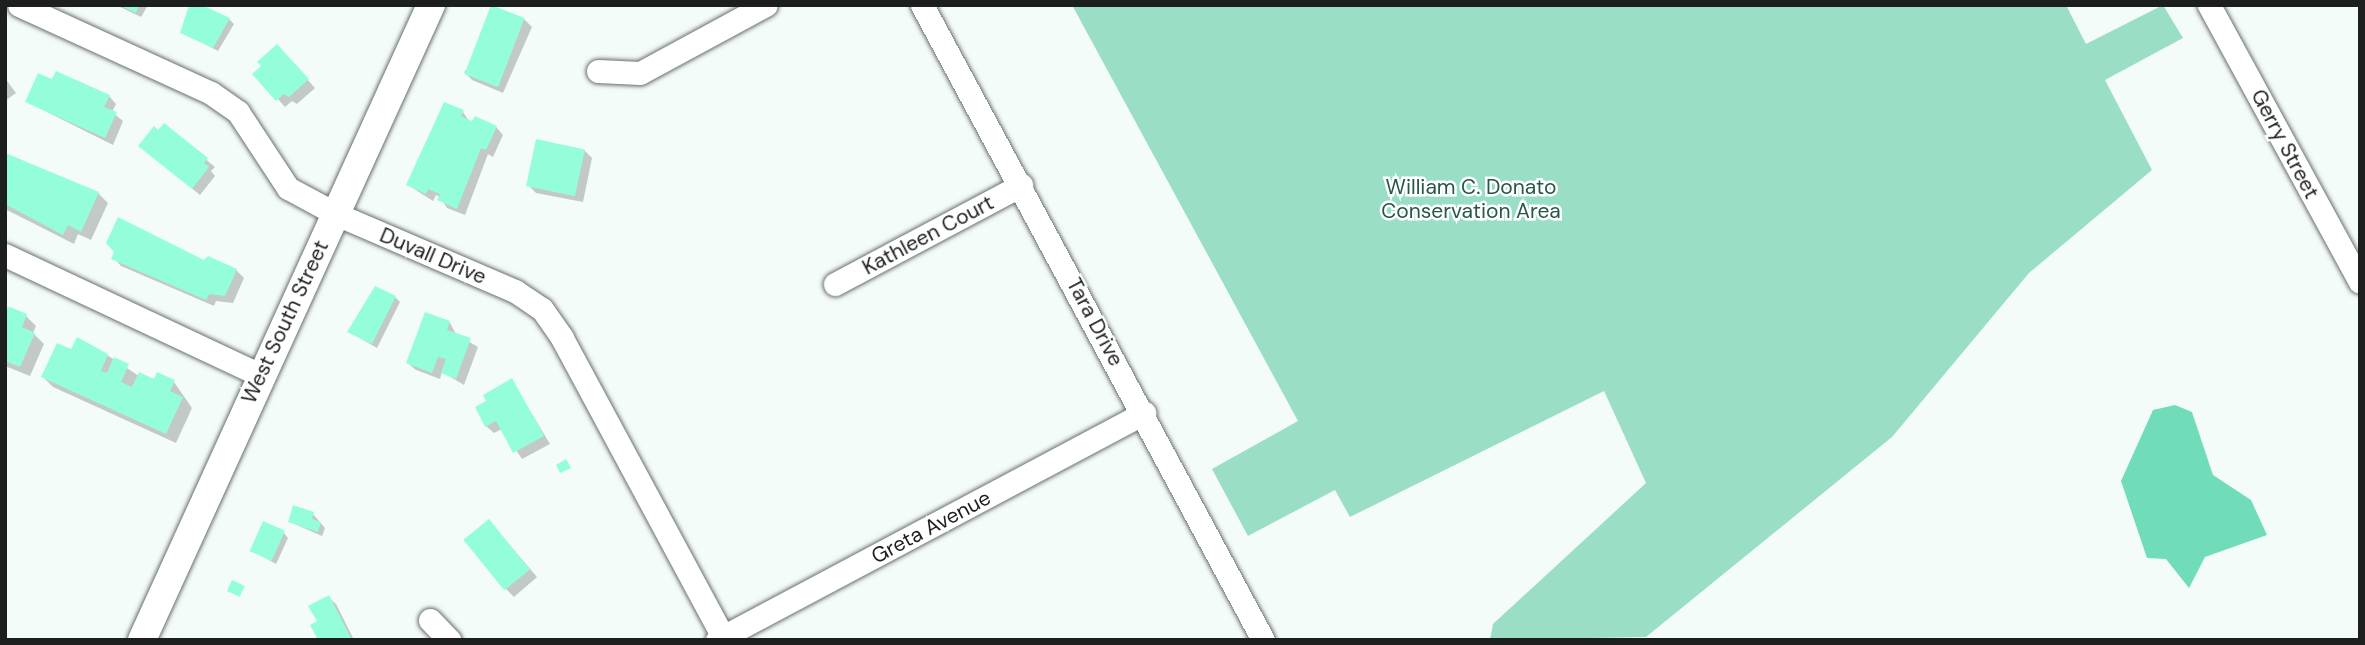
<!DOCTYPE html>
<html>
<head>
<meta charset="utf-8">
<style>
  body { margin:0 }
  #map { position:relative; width:2365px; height:645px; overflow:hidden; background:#f4fcf9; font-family:"DM Sans",sans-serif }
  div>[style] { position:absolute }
  .green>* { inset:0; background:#9bdec6 }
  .water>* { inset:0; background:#71dcb9 }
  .shadow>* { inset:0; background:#0003 }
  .building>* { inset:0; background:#94feda; transform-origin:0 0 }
  .roads { filter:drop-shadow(0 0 2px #69706d) drop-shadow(0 0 2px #69706d) }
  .minor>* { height:23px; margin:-11.5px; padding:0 11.5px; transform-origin:11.5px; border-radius:11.5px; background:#fff }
  .tertiary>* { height:28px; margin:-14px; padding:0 14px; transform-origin:14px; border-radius:14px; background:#fff }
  span { translate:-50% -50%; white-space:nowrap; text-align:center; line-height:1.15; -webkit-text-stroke:5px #fff; paint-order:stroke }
  .street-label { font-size:21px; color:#1c1f1e }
  .park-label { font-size:21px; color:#285647 }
  .frame { position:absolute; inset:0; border:7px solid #1c1f1e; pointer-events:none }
</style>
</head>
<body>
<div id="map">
  <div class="green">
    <div style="clip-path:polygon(1072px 5px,2066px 5px,2086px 44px,2163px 5px,2183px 38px,2105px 80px,2152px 170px,2029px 273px,1892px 437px,1646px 637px,1490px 640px,1493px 624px,1646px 483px,1604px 391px,1350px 517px,1335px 490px,1248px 536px,1212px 469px,1298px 421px)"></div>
  </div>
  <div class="water">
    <div style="clip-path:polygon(2175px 405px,2192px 412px,2213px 475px,2251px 500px,2267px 535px,2205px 557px,2189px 588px,2166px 559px,2147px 558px,2121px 481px,2153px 410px)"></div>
  </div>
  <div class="shadow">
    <div style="clip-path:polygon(116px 5px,148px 5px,141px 17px)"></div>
    <div style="clip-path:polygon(229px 19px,234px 24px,218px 51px,182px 32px)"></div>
    <div style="clip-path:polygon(524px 19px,532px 27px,503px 93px,472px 80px,464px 72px)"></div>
    <div style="clip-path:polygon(284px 54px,315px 88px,297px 104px,292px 101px,285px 107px,278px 99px)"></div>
    <div style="clip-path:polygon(5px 78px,16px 93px,5px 101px)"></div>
    <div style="clip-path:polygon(109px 96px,116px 104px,112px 112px,123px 121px,113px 145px,27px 102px)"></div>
    <div style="clip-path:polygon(463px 112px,469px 121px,496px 127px,503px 135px,493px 157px,488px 154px,465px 215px,447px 208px,440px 197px,436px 195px,433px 201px,408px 185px)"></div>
    <div style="clip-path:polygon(164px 125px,215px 167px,211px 171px,215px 176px,200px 195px,140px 146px)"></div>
    <div style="clip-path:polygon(584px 150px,592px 158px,583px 202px,536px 193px,529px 186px)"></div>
    <div style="clip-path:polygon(5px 153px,98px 193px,108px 203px,91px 240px,78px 234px,74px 244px,5px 209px)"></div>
    <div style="clip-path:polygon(114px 258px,205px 263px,236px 270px,244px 278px,233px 303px,216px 301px,214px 306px,121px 266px)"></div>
    <div style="clip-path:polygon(395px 297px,400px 302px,377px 348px,349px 332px)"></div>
    <div style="clip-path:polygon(5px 308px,26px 316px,36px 326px,33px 333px,44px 344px,30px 376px,5px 366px)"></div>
    <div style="clip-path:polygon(426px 314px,450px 323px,456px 334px,478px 347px,464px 385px,442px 372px,440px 379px,416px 370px,408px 363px)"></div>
    <div style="clip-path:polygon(72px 352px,107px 355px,139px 376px,174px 382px,192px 408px,176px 443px,53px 387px,43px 377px)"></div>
    <div style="clip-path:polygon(512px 381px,550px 444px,522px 459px,502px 429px,494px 433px,486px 426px,489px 402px)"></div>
    <div style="clip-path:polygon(313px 514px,325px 528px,322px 536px,290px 522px)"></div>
    <div style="clip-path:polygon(496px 529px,537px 577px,514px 597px,506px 589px)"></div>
    <div style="clip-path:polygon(284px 533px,288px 538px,276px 564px,251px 550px)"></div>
    <div style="clip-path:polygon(328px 597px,336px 604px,354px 640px,320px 640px,319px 622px)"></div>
  </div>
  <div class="building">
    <div style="clip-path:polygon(119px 5px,139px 5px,136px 13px)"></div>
    <div style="clip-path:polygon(189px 5px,202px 5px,230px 18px,213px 48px,180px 33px)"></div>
    <div style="left:491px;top:5px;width:36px;height:74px;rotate:21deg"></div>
    <div style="clip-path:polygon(277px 44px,309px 79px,289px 97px,284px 94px,276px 101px,252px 74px,261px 66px,257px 62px)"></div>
    <div style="clip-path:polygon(56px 71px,110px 95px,104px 107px,117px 112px,105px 138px,25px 102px,38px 73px,52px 79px)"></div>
    <div style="clip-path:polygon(444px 102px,464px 110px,461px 116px,472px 121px,475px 116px,497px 126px,486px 150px,481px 148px,457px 209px,437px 200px,440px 194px,428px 189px,426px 194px,406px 185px)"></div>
    <div style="clip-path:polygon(164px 123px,208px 158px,204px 163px,209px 167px,192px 189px,138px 146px,154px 126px,158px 130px)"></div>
    <div style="left:536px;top:139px;width:50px;height:48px;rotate:12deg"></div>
    <div style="clip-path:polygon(5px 153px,99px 192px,81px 232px,68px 225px,63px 235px,5px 204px)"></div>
    <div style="clip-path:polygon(118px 217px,204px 260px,208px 256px,237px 269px,225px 296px,209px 294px,206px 300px,111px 259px,114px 252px,106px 243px)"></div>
    <div style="clip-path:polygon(375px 286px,396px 296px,372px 344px,347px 332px)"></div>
    <div style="clip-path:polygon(10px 307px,27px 314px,22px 327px,35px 333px,20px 367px,5px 361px,5px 308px)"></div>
    <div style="clip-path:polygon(425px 312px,450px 321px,447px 330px,471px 338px,456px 379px,441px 373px,446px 359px,438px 357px,432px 373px,406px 363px)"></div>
    <div style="clip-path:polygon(77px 337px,108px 354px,101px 371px,107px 373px,114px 357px,129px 364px,121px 382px,132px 387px,139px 372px,154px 379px,157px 372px,175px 380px,170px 391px,183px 397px,166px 434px,41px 377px,57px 343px,71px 349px)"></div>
    <div style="clip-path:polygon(512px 378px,544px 436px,513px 453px,496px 421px,485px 427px,475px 407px,486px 401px,483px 395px)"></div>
    <div style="clip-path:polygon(566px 459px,571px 468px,560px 473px,556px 465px)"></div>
    <div style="clip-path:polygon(293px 505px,314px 512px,312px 519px,321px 522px,318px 532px,288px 522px)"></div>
    <div style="left:489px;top:519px;width:65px;height:33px;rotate:51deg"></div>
    <div style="left:263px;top:521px;width:24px;height:33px;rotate:24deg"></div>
    <div style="left:232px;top:580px;width:14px;height:12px;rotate:25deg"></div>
    <div style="clip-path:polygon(329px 595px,352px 640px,318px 640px,310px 625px,317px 621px,308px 606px)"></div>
  </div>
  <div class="roads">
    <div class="minor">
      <div style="left:19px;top:5px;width:211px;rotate:24.6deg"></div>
      <div style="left:211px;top:93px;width:33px;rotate:35deg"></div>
      <div style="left:238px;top:112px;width:91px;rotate:56.7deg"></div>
      <div style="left:288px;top:188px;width:55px;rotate:28.4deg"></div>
      <div style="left:336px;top:214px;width:195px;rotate:23.3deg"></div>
      <div style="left:515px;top:291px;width:32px;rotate:34deg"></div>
      <div style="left:542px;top:309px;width:35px;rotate:55deg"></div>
      <div style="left:562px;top:338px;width:340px;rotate:61.7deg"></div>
      <div style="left:922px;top:5px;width:721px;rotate:61.76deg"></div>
      <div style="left:2209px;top:5px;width:315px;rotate:61.4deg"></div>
      <div style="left:598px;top:71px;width:42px;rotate:2.7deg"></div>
      <div style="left:640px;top:73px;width:143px;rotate:-28.4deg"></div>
      <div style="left:5px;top:255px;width:282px;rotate:25.2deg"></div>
      <div style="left:835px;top:284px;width:211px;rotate:-28deg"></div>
      <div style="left:430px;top:620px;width:28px;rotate:46deg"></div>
      <div style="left:717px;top:640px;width:484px;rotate:-28deg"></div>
    </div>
    <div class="tertiary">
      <div style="left:142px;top:640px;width:698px;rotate:-65.53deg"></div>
    </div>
  </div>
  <div class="street-label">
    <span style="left:2285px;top:144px;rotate:62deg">Gerry Street</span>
    <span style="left:928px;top:235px;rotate:-28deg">Kathleen Court</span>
    <span style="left:433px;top:256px;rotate:23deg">Duvall Drive</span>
    <span style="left:285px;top:322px;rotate:-65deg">West South Street</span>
    <span style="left:1095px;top:322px;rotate:62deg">Tara Drive</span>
    <span style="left:931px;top:527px;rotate:-28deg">Greta Avenue</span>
  </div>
  <div class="park-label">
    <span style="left:1471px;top:199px">William C. Donato<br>Conservation Area</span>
  </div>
  <div class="frame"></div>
</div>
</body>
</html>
